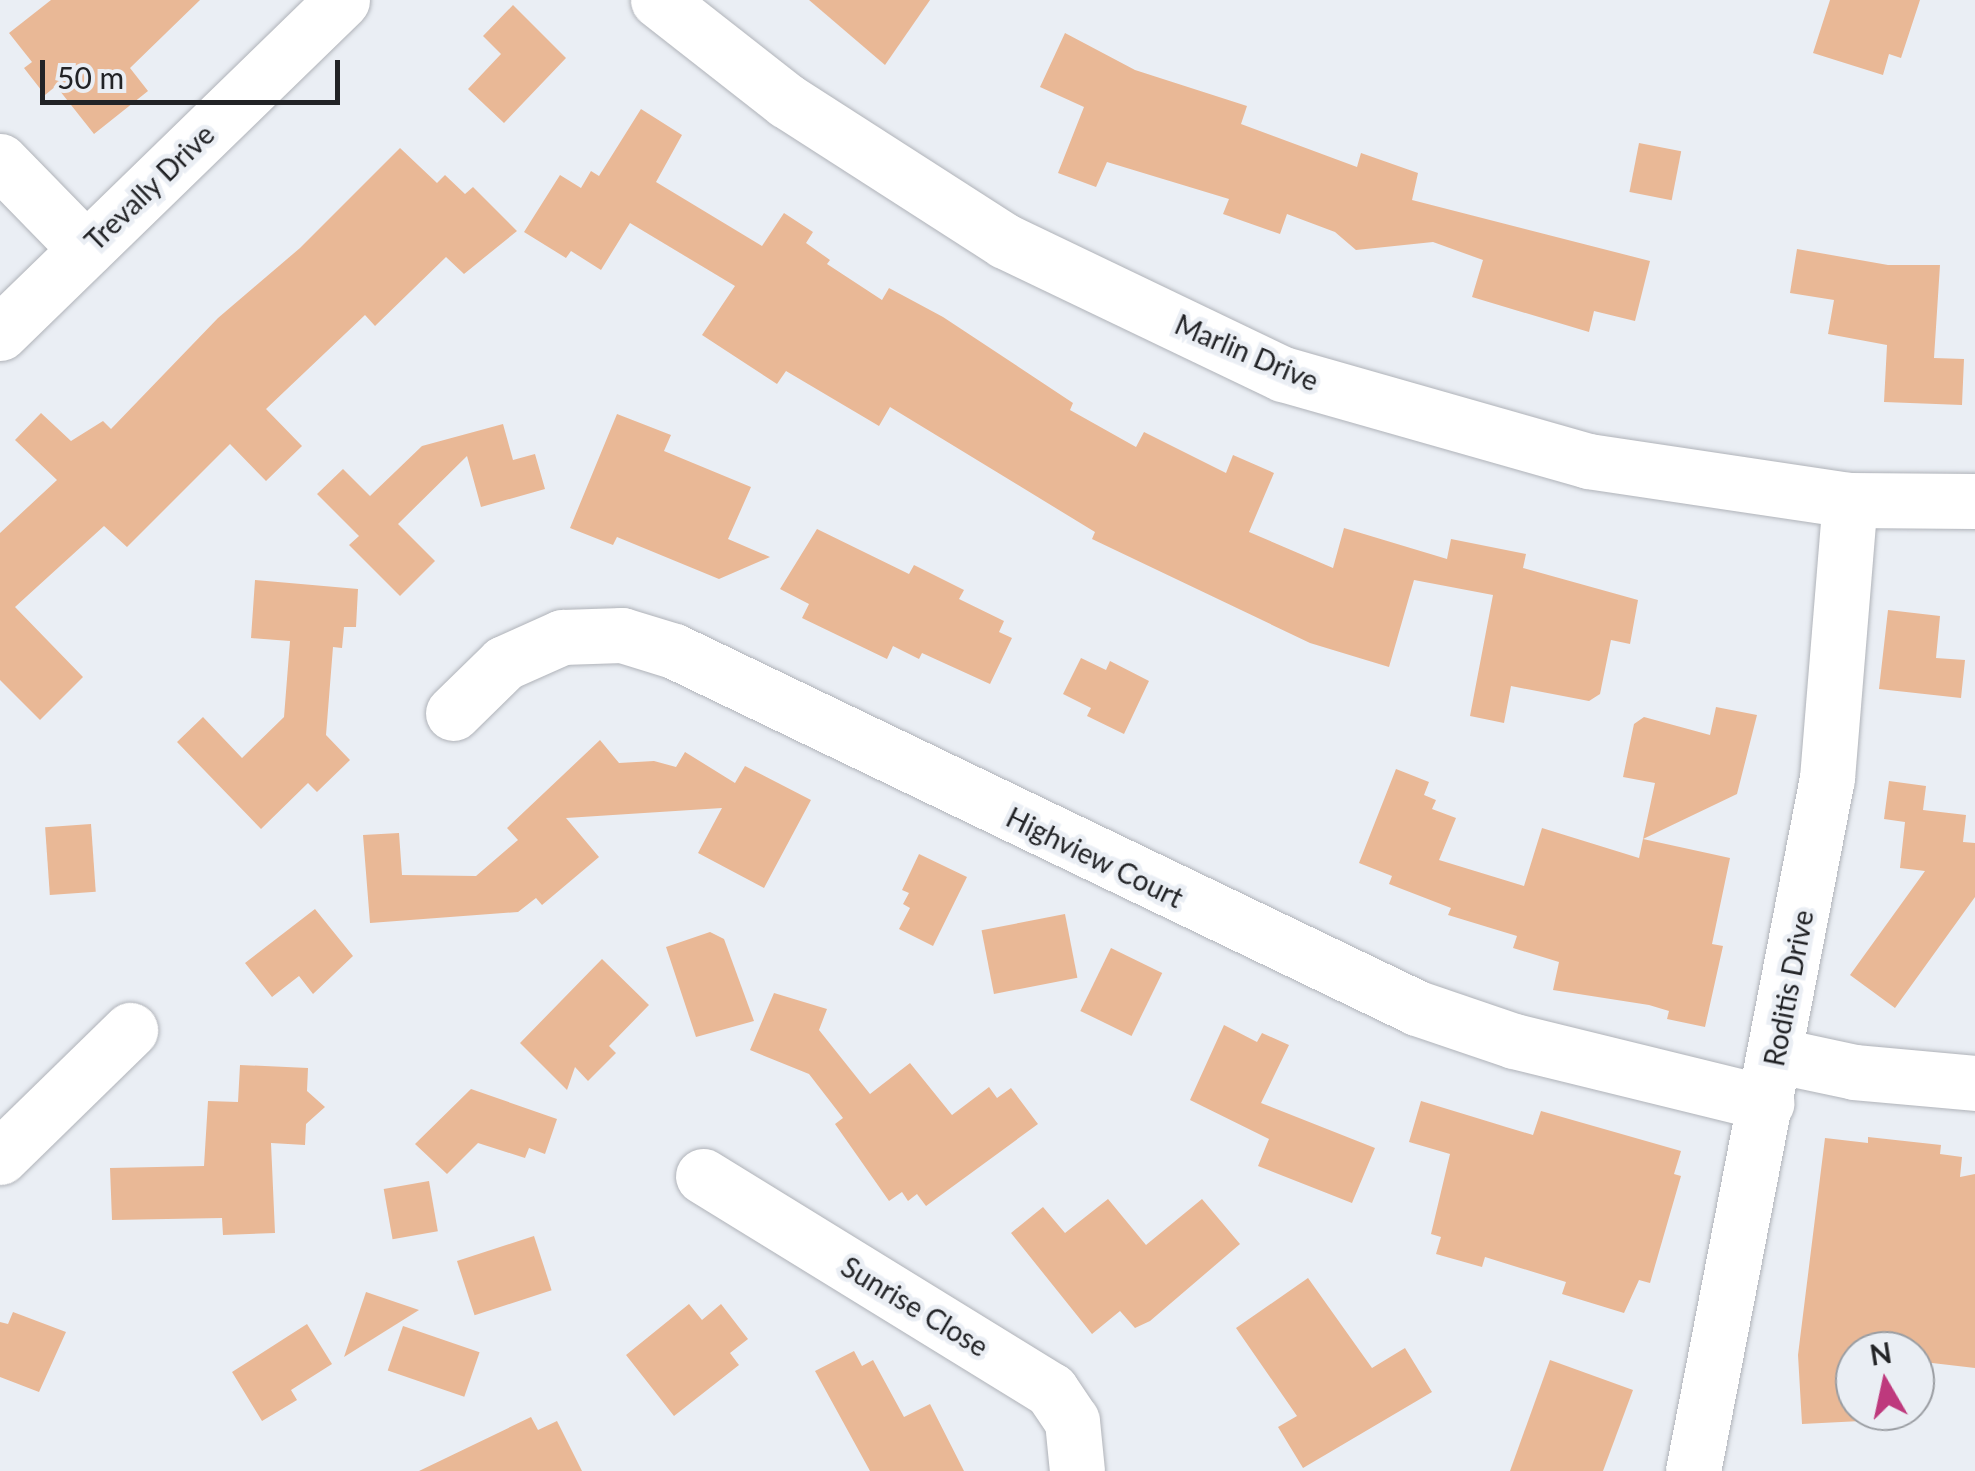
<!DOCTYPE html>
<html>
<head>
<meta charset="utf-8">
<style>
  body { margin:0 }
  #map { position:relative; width:1975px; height:1471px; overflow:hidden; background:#eaeef4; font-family:Lato,sans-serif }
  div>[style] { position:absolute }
  .building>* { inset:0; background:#e9b896; transform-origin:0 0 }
  .roads { filter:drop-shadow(0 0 2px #b0b3b9) drop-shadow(0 0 2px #b0b3b9) }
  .minor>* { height:55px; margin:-27.5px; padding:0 27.5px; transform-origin:27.5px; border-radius:27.5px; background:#fff }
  span { translate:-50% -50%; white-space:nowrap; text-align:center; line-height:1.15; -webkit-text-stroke:9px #eaeef4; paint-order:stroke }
  .street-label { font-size:28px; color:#222326 }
  .north { position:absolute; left:1835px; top:1331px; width:100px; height:100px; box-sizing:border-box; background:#eaeef4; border:2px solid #9a9da2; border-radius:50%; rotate:351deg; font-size:28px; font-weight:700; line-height:40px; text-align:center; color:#222326 }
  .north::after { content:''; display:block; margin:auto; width:35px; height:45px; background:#be397d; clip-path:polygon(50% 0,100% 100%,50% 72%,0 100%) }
  .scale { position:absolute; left:40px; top:60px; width:300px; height:45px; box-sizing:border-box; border:5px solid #222326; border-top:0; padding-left:12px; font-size:30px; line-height:35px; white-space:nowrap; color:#222326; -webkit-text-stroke:8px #eaeef4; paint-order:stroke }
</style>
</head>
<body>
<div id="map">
  <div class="building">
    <div style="clip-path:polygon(51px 0,200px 0,130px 68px,148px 91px,94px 134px,56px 86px,45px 95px,24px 68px,32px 62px,9px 33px)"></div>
    <div style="clip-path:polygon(809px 0,930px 0,885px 65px)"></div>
    <div style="clip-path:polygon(1830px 0,1920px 0,1901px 58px,1889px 54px,1883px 75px,1813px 53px)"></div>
    <div style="clip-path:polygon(513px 5px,566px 58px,504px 123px,468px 89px,501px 54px,483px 36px)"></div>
    <div style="clip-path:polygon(1065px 33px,1135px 70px,1247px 106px,1241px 124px,1357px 167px,1361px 153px,1418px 173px,1412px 200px,1650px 261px,1635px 321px,1594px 311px,1589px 332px,1472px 297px,1483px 260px,1433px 242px,1356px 250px,1335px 232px,1287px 214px,1280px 234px,1223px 214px,1229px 199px,1107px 162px,1096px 187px,1058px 173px,1084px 107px,1040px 87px)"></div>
    <div style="clip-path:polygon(641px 109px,682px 135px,656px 182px,762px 246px,784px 213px,813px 232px,806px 243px,830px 260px,827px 264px,882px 300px,889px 288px,943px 317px,1073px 403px,1070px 410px,1136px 447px,1144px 432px,1226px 473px,1233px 455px,1274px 473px,1249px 532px,1333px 568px,1344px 528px,1447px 559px,1451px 539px,1526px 554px,1523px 568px,1638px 600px,1630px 644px,1611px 640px,1600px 694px,1589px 701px,1511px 686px,1504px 723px,1470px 716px,1493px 595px,1414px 580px,1389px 667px,1310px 643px,1092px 539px,1095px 532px,890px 407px,879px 426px,786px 371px,777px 384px,702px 335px,735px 286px,630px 223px,601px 270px,571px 251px,566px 258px,524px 232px,560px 175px,581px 188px,591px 171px,599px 176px)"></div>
    <div style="left:1639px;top:143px;width:43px;height:50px;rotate:11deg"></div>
    <div style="clip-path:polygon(400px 148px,437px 183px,445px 175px,465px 194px,473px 187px,517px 231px,464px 274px,446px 257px,375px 326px,365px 315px,266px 409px,302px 446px,266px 481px,230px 444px,127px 547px,104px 526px,15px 607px,83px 677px,40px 720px,0 680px,0 533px,57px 480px,15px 440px,41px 413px,71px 441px,103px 421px,111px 429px,218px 318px,300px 248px)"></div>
    <div style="clip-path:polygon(1797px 249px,1888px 265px,1940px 265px,1934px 358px,1964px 359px,1962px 405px,1884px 402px,1887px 345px,1828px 334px,1834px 300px,1790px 293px)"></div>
    <div style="clip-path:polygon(617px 414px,671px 435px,664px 451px,751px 487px,728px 539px,770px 557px,719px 579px,617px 537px,613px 545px,570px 528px)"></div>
    <div style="clip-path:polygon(503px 424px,513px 460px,535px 454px,545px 489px,481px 507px,467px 456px,398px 524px,435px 561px,400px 596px,349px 545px,359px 536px,317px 494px,343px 469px,370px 496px,422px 446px)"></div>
    <div style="clip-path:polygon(817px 529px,909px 574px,914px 565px,964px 590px,959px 599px,1004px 621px,999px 632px,1012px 638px,990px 684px,922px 653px,919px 659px,893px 646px,887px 659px,802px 618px,809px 604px,780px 589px)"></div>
    <div style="clip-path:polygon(255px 580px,358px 589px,356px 627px,344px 627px,342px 648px,333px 647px,326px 735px,350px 760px,317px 792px,308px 783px,261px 829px,177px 742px,203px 717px,242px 758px,284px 717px,290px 641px,251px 638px)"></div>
    <div style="clip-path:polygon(1888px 610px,1940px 616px,1936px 658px,1965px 660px,1961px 698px,1879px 689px)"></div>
    <div style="clip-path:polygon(1081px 658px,1106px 670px,1110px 661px,1149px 681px,1124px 734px,1087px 716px,1091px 708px,1063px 694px)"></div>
    <div style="clip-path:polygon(1716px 707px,1757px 715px,1737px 794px,1643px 839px,1655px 783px,1623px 777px,1634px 724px,1644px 717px,1710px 735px)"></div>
    <div style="clip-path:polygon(600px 740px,619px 763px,654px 761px,676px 767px,685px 752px,735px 783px,745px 766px,811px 800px,764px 888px,698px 853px,722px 808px,566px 818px,599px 857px,542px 905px,536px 898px,518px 912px,370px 923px,363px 835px,399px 833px,402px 875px,476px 876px,518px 840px,507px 828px)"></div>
    <div style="clip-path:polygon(1396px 769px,1429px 782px,1424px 795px,1436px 800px,1432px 809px,1456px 818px,1439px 860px,1524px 886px,1542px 828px,1639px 858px,1643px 839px,1730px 858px,1712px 944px,1723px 946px,1705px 1027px,1667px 1019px,1669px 1011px,1649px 1005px,1553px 990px,1559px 962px,1513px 948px,1517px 936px,1448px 915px,1451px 908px,1389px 884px,1392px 876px,1359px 863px)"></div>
    <div style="clip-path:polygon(1889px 781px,1926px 786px,1923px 810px,1966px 815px,1963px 842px,1975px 843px,1975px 897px,1895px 1008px,1850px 975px,1925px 871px,1900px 868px,1905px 822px,1884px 819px)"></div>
    <div style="left:91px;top:824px;width:68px;height:46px;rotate:86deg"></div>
    <div style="clip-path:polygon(919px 854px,967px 877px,933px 946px,899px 929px,910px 908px,903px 904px,909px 893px,902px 890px)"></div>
    <div style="clip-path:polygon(315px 909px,353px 956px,313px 994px,299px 976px,272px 997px,245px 963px)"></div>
    <div style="left:1065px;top:914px;width:65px;height:85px;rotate:79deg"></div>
    <div style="clip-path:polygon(710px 932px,724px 939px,754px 1021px,696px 1037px,666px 947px)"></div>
    <div style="left:1111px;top:948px;width:57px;height:70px;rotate:26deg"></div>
    <div style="clip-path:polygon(602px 959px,649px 1005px,609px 1046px,616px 1053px,588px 1081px,575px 1067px,567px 1090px,520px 1043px)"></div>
    <div style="clip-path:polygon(774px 993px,827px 1009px,819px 1030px,870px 1094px,910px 1063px,952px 1115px,989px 1087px,997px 1098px,1011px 1088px,1038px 1124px,926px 1206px,917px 1194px,908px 1201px,902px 1192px,889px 1201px,835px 1124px,843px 1118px,809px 1074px,750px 1050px)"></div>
    <div style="clip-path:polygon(1224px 1025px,1257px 1042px,1262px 1033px,1289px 1045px,1261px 1103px,1375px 1148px,1352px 1203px,1258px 1166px,1269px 1139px,1190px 1100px)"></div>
    <div style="clip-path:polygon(240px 1065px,308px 1068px,307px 1091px,325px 1107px,306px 1124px,305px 1145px,271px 1143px,275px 1233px,223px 1235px,222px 1218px,112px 1220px,110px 1168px,204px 1166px,208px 1101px,238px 1102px)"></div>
    <div style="clip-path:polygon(471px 1089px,557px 1119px,545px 1154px,529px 1148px,525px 1158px,478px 1143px,447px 1174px,415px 1144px)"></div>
    <div style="clip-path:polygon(1421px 1101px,1533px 1135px,1541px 1111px,1681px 1151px,1674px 1174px,1681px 1176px,1650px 1283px,1639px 1280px,1624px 1313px,1562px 1294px,1566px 1282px,1485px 1257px,1482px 1267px,1436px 1254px,1441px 1237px,1431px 1234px,1450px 1154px,1409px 1142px)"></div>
    <div style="clip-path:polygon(1868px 1137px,1941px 1145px,1940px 1154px,1962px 1157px,1960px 1177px,1975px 1174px,1975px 1368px,1915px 1361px,1915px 1351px,1855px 1351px,1855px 1411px,1899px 1411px,1900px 1419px,1802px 1424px,1798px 1355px,1825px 1138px,1868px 1143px)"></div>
    <div style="left:429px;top:1181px;width:51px;height:46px;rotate:80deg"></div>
    <div style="clip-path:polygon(1108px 1199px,1146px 1245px,1202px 1199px,1240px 1244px,1150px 1321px,1135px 1328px,1120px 1311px,1092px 1334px,1011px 1233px,1043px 1207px,1065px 1233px)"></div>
    <div style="left:534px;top:1236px;width:57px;height:81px;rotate:72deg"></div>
    <div style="clip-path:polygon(1308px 1278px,1372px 1368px,1405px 1348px,1432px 1392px,1303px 1468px,1278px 1427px,1297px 1416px,1236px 1328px)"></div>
    <div style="clip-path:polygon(366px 1292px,419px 1310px,344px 1357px)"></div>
    <div style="clip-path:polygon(689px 1304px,702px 1320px,721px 1304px,748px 1339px,730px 1353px,739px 1365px,674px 1416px,626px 1355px)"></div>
    <div style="clip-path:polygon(13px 1312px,66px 1332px,39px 1392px,0 1377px,0 1322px,8px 1324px)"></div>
    <div style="clip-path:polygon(307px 1324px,332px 1364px,291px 1390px,297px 1400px,262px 1421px,232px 1372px)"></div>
    <div style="left:403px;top:1326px;width:81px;height:47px;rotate:19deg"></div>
    <div style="clip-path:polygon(854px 1351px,862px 1366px,873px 1360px,904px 1417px,930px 1404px,964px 1471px,870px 1471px,815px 1371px)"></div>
    <div style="clip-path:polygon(1550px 1360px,1633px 1390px,1603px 1471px,1510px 1471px)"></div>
    <div style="clip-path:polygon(531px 1417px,538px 1430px,557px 1421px,582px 1471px,419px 1471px)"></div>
  </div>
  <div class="roads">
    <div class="minor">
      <div style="left:658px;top:0;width:164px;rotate:38.1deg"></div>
      <div style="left:787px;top:101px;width:259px;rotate:32.7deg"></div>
      <div style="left:1005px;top:241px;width:308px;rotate:25.6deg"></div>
      <div style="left:1283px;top:374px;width:317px;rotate:15.9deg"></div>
      <div style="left:1588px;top:461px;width:265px;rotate:8.5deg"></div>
      <div style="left:1850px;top:500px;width:125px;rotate:0.5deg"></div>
      <div style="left:0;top:161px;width:123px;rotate:45.7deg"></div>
      <div style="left:0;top:333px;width:477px;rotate:-44.2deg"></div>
      <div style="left:453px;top:713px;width:71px;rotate:-44.4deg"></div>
      <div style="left:504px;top:663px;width:64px;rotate:-24.1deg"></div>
      <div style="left:562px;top:637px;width:60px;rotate:-1.9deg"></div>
      <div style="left:622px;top:635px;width:54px;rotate:17.1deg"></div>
      <div style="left:674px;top:651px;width:824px;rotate:25.66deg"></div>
      <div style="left:1417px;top:1008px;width:102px;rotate:18.8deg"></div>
      <div style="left:1514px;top:1041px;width:260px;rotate:13.8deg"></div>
      <div style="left:1775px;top:1055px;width:81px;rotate:12.1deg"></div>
      <div style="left:1854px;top:1072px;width:121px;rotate:5.2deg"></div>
      <div style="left:0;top:1157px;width:182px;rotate:-44.3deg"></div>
      <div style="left:703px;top:1176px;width:409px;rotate:31.6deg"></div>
      <div style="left:1051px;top:1390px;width:37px;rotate:56deg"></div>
      <div style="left:1072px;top:1421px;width:50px;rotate:84.3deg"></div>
      <div style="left:1693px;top:1471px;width:706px;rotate:-79.06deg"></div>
      <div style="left:1827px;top:778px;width:279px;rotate:-85.3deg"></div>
    </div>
  </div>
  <div class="street-label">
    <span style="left:149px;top:187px;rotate:-44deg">Trevally Drive</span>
    <span style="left:1247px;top:352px;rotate:23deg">Marlin Drive</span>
    <span style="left:1095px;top:857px;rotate:26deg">Highview Court</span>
    <span style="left:1788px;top:988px;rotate:-79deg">Roditis Drive</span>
    <span style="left:915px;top:1306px;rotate:31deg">Sunrise Close</span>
  </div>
  <div class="north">N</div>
  <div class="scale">50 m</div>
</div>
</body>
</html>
